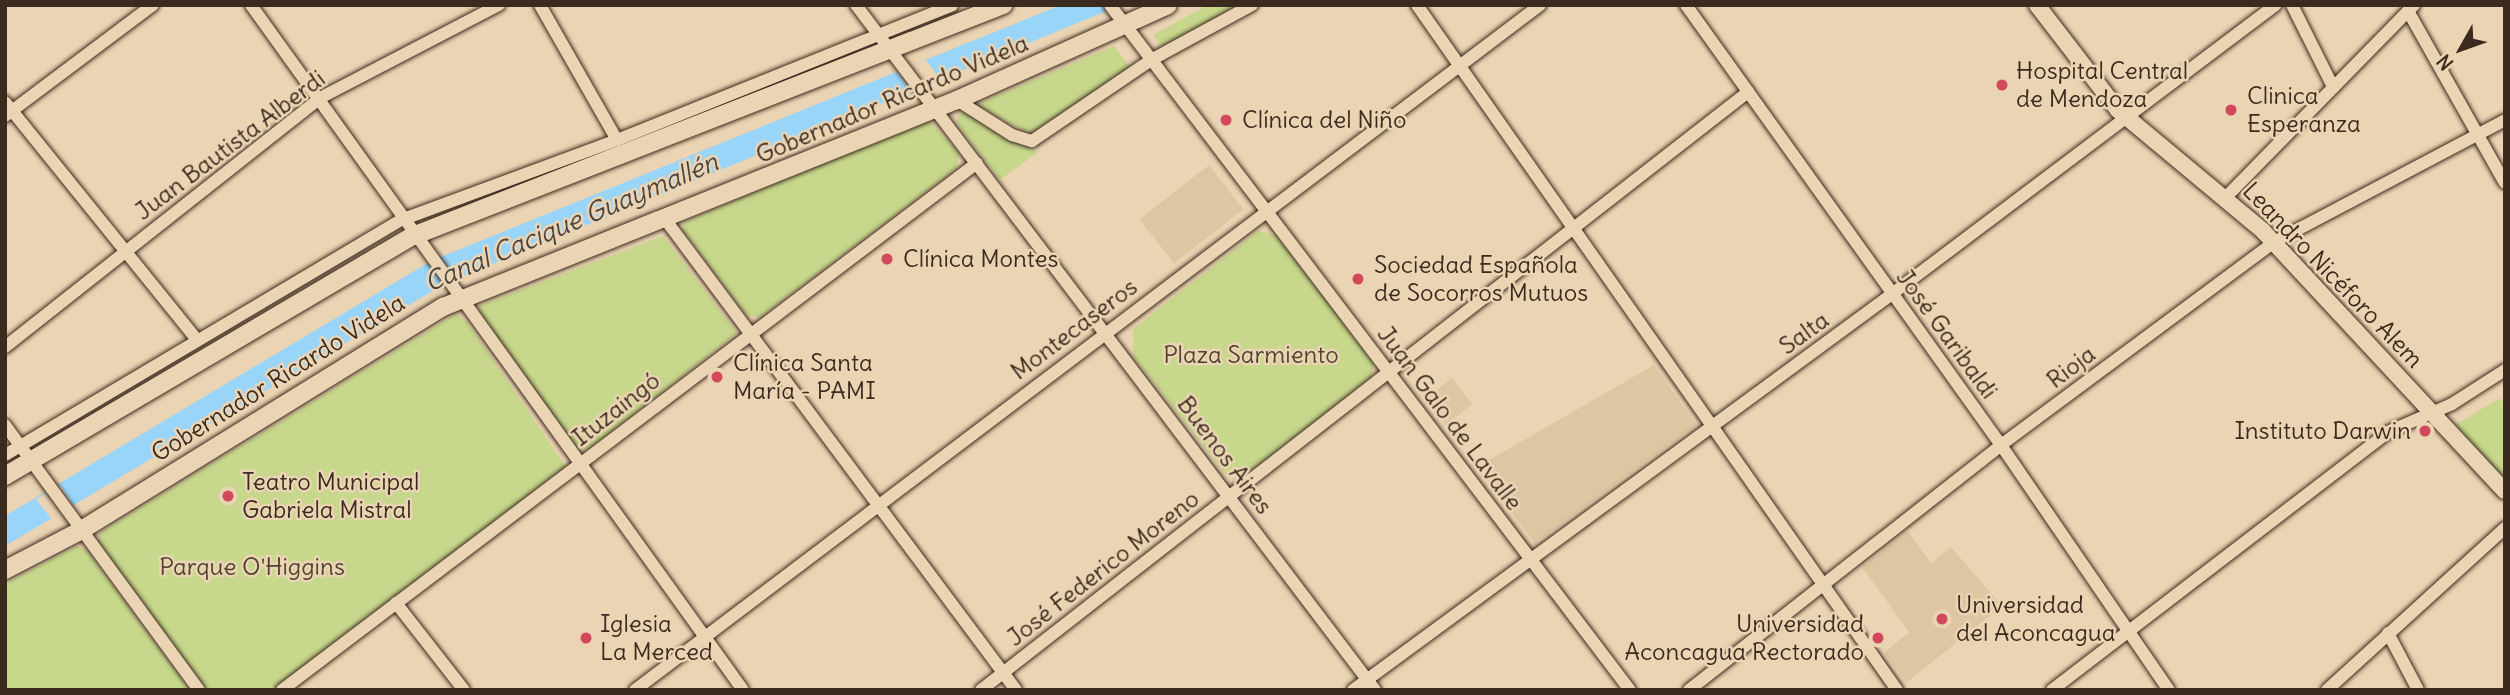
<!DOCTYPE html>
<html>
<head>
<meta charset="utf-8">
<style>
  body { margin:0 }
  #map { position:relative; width:2510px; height:695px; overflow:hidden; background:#ebd4b4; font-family:Delius,sans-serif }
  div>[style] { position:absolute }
  .built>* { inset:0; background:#dfc6a3; transform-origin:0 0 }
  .green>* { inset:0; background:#c7d78b }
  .water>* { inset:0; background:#99d5f9 }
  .pier>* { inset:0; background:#ebd4b4 }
  .roads { filter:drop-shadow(0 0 2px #3b2a1e) drop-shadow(0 0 2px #3b2a1e) }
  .minor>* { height:12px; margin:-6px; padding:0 6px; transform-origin:6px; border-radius:6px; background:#ebd4b4 }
  .major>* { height:16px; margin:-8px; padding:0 8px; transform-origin:8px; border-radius:8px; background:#ebd4b4 }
  .highway>* { height:18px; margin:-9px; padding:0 9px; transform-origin:9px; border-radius:9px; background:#ebd4b4 }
  .dots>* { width:19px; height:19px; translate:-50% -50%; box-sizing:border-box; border:4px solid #ebd4b4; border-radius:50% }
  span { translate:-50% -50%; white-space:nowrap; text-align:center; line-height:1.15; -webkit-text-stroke:5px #ebd4b4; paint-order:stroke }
  .poi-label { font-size:24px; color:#3b2a1e }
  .left { translate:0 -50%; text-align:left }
  .right { translate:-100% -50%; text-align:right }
  .street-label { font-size:24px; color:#3b2a1e }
  .park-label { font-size:24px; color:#50442e }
  .water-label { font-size:26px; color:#49443f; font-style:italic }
  .frame { position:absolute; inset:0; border:7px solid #3b2a1e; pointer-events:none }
  .north { position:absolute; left:2426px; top:14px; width:70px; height:70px; -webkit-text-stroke:5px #ebd4b4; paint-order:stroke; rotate:230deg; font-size:19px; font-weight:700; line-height:28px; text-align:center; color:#3b2a1e }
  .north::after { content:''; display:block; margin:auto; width:24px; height:32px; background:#3b2a1e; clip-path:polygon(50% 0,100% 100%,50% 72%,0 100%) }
</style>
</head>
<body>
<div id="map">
  <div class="built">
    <div style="left:1209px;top:165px;width:56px;height:88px;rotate:52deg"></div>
    <div style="clip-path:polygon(1654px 365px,1696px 425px,1535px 543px,1477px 467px)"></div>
    <div style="left:1452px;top:378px;width:33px;height:34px;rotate:52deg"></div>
    <div style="clip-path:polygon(1908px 531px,1931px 563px,1951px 547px,2002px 606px,1907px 682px,1884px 653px,1909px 632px,1862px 567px)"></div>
  </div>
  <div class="green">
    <div style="clip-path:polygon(1208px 5px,1239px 5px,1162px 47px,1153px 35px)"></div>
    <div style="clip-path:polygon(1114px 46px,1130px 67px,1032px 135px,975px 105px)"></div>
    <div style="clip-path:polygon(960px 113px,966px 113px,1038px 152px,1000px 180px,956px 122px)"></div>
    <div style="clip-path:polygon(928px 120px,959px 153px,957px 168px,760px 317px,746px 315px,683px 230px,684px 222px)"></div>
    <div style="clip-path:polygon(1258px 231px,1276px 235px,1374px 362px,1371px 379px,1247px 476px,1226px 475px,1133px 356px,1133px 329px)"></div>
    <div style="clip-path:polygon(663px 236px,737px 333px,591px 448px,578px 451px,479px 315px,479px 306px)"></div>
    <div style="clip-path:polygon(456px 314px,467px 322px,566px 467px,273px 690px,207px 690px,98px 544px,99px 533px)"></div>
    <div style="clip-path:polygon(2500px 398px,2505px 407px,2505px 480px,2455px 425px)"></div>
    <div style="clip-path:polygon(77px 546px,87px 551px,190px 690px,5px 690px,5px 584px)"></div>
  </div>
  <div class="water">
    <div style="clip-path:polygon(1061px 5px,1121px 5px,446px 283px,5px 546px,5px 516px,431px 261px)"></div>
  </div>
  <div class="pier">
    <div style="clip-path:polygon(926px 60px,941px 80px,913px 92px,897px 72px)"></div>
    <div style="clip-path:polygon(60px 485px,74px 507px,52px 520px,36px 499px)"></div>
  </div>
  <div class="roads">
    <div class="minor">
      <div style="left:251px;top:5px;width:843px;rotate:54.31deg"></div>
      <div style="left:540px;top:5px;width:155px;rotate:60.3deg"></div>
      <div style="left:856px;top:5px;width:859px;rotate:52.85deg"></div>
      <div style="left:1110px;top:5px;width:860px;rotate:52.8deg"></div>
      <div style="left:1417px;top:5px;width:836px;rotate:54.98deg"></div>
      <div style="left:1686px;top:5px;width:541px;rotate:54.4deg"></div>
      <div style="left:2001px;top:445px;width:297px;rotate:55.6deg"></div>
      <div style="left:2292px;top:5px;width:92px;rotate:63.4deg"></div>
      <div style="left:2408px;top:11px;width:197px;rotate:60.6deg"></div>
      <div style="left:957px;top:100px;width:65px;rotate:32.5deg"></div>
      <div style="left:1012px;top:135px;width:21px;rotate:17deg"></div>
      <div style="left:1032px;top:141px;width:144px;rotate:-34.2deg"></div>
      <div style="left:1151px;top:60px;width:115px;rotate:-28.6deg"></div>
      <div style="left:5px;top:102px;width:304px;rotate:51.1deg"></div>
      <div style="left:5px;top:116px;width:185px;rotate:-36.9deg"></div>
      <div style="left:2227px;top:196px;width:267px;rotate:-45.6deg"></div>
      <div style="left:665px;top:219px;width:587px;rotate:53.31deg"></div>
      <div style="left:5px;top:347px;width:402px;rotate:-38.3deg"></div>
      <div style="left:320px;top:98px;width:202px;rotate:-27.5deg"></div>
      <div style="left:5px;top:425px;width:328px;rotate:53.8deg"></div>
      <div style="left:5px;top:455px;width:460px;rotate:-30.7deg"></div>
      <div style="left:401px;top:220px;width:230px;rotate:-20.3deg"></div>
      <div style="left:617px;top:140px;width:361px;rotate:-21.9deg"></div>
      <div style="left:396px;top:603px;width:110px;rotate:52deg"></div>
      <div style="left:2388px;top:633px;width:64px;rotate:62.2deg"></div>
      <div style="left:282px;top:690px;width:872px;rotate:-37.17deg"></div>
      <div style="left:635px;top:690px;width:1135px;rotate:-37.12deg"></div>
      <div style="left:981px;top:690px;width:973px;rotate:-37.94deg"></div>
      <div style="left:1353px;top:690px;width:669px;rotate:-36.3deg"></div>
      <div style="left:1892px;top:294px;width:480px;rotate:-37deg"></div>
      <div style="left:1689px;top:690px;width:397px;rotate:-38.1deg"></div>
      <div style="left:2001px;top:445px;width:340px;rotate:-36.6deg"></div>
      <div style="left:2274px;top:242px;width:261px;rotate:-27.8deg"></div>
      <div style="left:2052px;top:690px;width:424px;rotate:-37.5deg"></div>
      <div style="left:2388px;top:432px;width:70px;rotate:-23.6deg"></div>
      <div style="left:2452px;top:404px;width:63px;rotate:-32.7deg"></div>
      <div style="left:2327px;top:690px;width:241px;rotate:-42.3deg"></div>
    </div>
    <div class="major">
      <div style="left:2037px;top:5px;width:133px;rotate:52.4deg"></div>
      <div style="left:2118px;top:110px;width:189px;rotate:39.8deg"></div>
      <div style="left:2263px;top:231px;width:355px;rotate:47.1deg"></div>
    </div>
    <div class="highway">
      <div style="left:5px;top:476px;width:473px;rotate:-30.5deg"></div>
      <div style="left:413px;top:236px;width:634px;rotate:-21.38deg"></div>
      <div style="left:5px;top:570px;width:85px;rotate:-27.5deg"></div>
      <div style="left:80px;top:531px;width:427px;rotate:-31.7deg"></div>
      <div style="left:443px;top:307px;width:554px;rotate:-21.94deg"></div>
      <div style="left:957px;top:100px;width:231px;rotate:-24.2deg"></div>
    </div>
  </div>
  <div class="dots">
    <div style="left:2002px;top:85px;background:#d1495b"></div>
    <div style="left:2231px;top:110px;background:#d1495b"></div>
    <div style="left:1226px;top:120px;background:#d1495b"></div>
    <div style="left:887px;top:259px;background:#d1495b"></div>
    <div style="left:1358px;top:279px;background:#d1495b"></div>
    <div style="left:717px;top:377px;background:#d1495b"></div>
    <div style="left:2425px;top:431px;background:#d1495b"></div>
    <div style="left:228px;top:496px;background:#d1495b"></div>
    <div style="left:1942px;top:619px;background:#d1495b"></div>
    <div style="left:586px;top:638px;background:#d1495b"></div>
    <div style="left:1878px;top:638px;background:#d1495b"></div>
  </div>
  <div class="poi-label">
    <span class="left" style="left:2016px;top:85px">Hospital Central<br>de Mendoza</span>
    <span class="left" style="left:2247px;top:110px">Clinica<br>Esperanza</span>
    <span class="left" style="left:1242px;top:120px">Clínica del Niño</span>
    <span class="left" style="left:903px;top:259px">Clínica Montes</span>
    <span class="left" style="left:1374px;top:279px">Sociedad Española<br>de Socorros Mutuos</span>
    <span class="left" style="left:733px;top:377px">Clínica Santa<br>María - PAMI</span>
    <span class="right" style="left:2411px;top:431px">Instituto Darwin</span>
    <span class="left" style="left:242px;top:496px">Teatro Municipal<br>Gabriela Mistral</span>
    <span class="left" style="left:1956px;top:619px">Universidad<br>del Aconcagua</span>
    <span class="left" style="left:600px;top:638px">Iglesia<br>La Merced</span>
    <span class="right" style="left:1864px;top:638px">Universidad<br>Aconcagua Rectorado</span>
  </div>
  <div class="street-label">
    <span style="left:892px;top:99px;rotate:-23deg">Gobernador Ricardo Videla</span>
    <span style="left:230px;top:145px;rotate:-37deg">Juan Bautista Alberdi</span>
    <span style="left:2333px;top:275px;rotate:46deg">Leandro Nicéforo Alem</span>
    <span style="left:1074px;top:329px;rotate:-37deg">Montecaseros</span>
    <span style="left:1804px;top:333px;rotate:-36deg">Salta</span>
    <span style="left:1947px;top:334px;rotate:54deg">José Garibaldi</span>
    <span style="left:2071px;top:367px;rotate:-37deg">Rioja</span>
    <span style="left:278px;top:378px;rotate:-32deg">Gobernador Ricardo Videla</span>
    <span style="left:616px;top:409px;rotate:-38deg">Ituzaingó</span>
    <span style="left:1450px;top:418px;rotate:53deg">Juan Galo de Lavalle</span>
    <span style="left:1225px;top:455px;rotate:53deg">Buenos Aires</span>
    <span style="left:1103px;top:568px;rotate:-38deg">José Federico Moreno</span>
  </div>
  <div class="park-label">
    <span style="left:1251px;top:355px">Plaza Sarmiento</span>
    <span style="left:252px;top:567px">Parque O'Higgins</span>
  </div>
  <div class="water-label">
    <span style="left:571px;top:222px;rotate:-23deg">Canal Cacique Guaymallén</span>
  </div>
  <div class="frame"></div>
  <div class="north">N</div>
</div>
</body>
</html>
